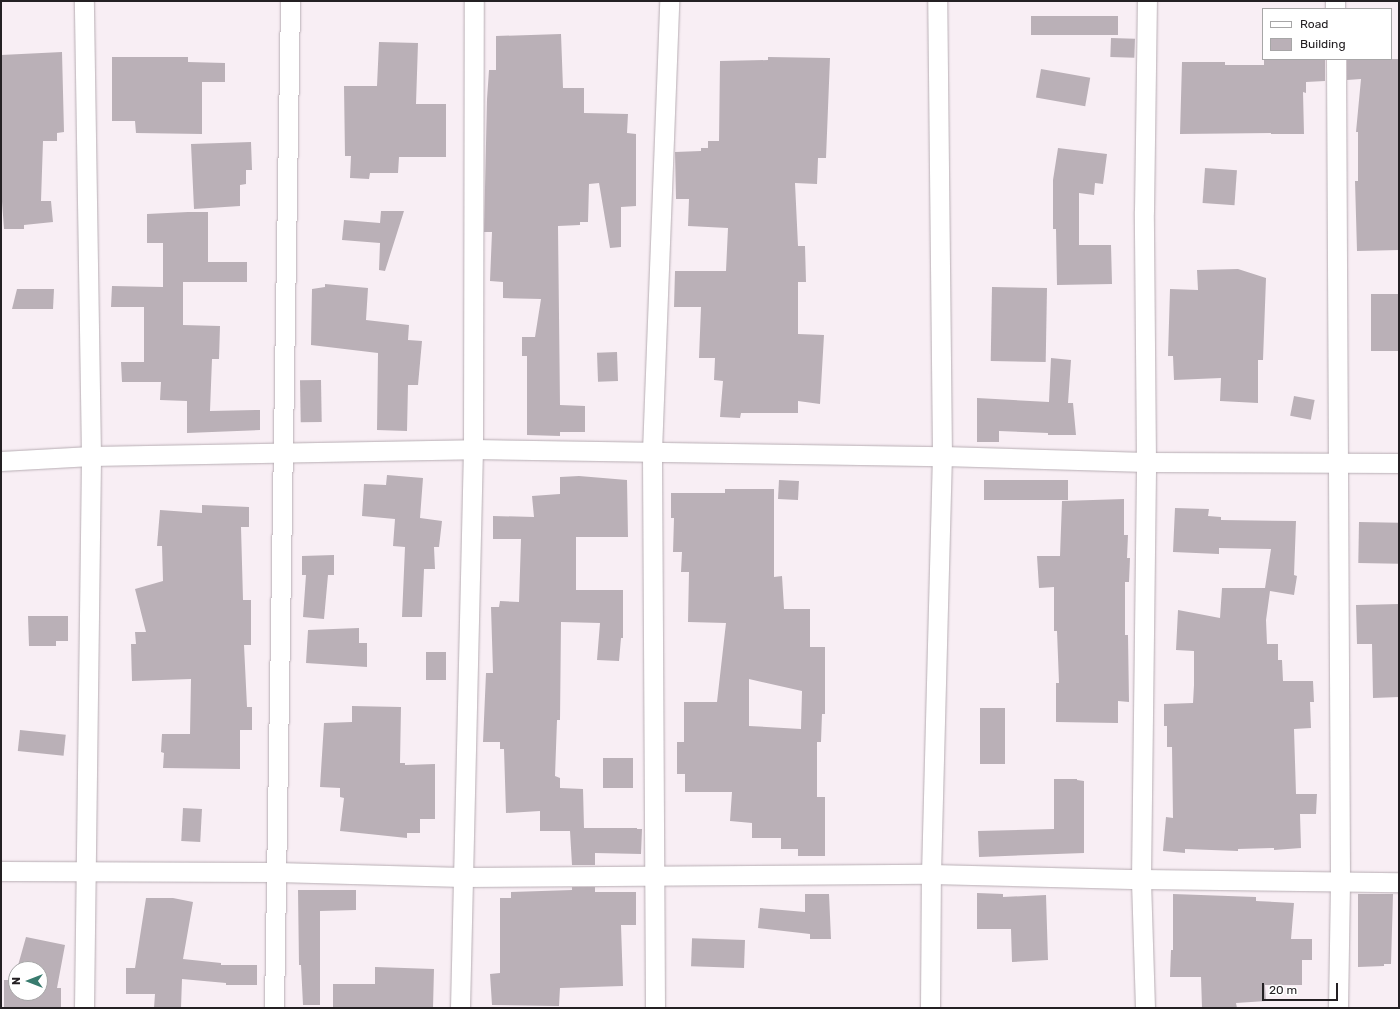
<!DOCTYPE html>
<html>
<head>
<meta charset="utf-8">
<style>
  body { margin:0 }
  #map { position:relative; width:1400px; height:1009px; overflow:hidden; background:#f8eef4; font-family:Rubik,sans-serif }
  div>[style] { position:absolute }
  .building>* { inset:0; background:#bab0b7; transform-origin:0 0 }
  .roads { filter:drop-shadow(0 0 1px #b7adb3) drop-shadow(0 0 1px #b7adb3) }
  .street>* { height:19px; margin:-9.5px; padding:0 9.5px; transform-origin:9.5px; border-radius:9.5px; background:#fff }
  span { translate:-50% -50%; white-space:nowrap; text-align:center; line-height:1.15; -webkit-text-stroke:3.5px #fff; paint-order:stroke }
  .frame { position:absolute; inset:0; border:2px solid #242023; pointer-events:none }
  .legend { position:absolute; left:1262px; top:8px; width:130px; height:52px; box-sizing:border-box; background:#fff; border:1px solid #a7a6a7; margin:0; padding:5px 7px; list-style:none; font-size:12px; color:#242023 }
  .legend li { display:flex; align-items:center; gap:8px; height:20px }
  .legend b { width:20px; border:1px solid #a7a6a7 }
  .north { position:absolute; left:8px; top:961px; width:40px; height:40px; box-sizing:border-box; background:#fff; border:1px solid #a7a6a7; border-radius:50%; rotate:270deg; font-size:11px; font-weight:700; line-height:16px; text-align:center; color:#242023 }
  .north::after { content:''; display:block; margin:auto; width:14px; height:18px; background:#387b6e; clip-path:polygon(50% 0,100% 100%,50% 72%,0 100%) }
  .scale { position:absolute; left:1262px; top:983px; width:76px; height:18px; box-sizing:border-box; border:2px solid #242023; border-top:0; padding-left:5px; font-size:12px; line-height:14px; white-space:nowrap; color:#242023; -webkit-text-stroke:3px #fff; paint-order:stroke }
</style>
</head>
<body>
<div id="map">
  <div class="building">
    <div style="left:1118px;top:16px;width:19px;height:87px;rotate:90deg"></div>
    <div style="clip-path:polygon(561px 34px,563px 88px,584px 88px,584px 113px,628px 114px,627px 133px,636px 134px,636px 206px,621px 207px,621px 247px,610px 248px,599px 183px,589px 184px,588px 222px,580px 222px,580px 225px,558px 226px,560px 405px,585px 406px,585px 432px,560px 432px,560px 436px,527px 435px,527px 356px,522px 356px,522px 337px,535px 337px,541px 299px,503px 298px,503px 282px,490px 281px,492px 232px,484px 232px,487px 99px,489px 70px,496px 70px,496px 36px)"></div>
    <div style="left:1111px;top:38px;width:24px;height:19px;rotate:2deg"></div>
    <div style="clip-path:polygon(379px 42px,418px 43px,416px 104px,446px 104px,446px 157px,399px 157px,398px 173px,370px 173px,369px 179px,350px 178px,351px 156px,345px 156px,344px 86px,377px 86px)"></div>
    <div style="clip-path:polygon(62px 52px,64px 132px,57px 133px,57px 141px,43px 141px,41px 201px,51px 201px,53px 222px,24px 225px,24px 229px,4px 229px,1px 188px,1px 55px)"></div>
    <div style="clip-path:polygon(112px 57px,188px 57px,188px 62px,225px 63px,225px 82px,202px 82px,202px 134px,136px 133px,135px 121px,112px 121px)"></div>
    <div style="clip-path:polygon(768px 57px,830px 58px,826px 158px,818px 158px,817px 184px,795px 183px,798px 246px,805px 246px,806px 282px,798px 282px,798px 334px,824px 335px,820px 404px,798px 401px,798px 413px,741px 413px,740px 418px,720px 417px,723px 381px,714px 380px,715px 358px,699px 358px,701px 307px,674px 307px,675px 271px,726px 271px,728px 228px,688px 226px,689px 199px,676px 199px,675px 152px,701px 151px,701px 148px,708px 148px,708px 141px,719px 141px,720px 61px,768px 60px)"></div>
    <div style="clip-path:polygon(1264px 59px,1325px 59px,1325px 81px,1306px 82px,1306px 93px,1303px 92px,1304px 134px,1271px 134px,1271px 133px,1180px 134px,1182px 62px,1225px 62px,1225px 65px,1264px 65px)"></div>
    <div style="clip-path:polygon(1347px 59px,1399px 59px,1399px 250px,1357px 251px,1355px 181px,1358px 181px,1358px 132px,1356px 132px,1361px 79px,1347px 80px)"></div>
    <div style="left:1041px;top:69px;width:50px;height:29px;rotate:10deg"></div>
    <div style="clip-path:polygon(251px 142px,252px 170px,246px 170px,246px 184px,240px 185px,240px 206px,194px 209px,191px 144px)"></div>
    <div style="clip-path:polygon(1058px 148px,1107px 154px,1103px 184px,1095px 183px,1094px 195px,1079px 193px,1079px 245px,1111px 245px,1112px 284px,1057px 285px,1056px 229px,1053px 229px,1053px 180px)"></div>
    <div style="left:1205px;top:168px;width:32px;height:35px;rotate:4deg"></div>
    <div style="clip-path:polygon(381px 211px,404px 211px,385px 271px,379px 270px,380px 243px,342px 240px,344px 220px,380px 223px)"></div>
    <div style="clip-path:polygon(188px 212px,208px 212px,208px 262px,247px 262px,247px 282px,183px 282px,183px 325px,220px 326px,219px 359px,212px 359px,210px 411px,260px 410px,260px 430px,187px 433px,187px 401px,160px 400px,161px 382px,122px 382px,121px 362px,144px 362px,144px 307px,111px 307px,112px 286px,163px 287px,163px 243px,147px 243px,147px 214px)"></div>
    <div style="clip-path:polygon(1238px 269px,1266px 278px,1263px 360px,1258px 360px,1258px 403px,1220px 401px,1221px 378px,1174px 380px,1173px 356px,1168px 356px,1170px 289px,1198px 290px,1197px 270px)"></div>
    <div style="clip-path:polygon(325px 284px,368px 288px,366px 320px,409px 325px,408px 340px,422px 341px,418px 385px,408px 385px,407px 431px,377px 430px,378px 353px,311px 345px,312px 289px,325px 287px)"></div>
    <div style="left:992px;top:287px;width:55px;height:74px;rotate:1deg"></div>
    <div style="clip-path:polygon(17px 289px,54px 289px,53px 309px,12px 309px)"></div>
    <div style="left:1371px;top:294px;width:28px;height:57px"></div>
    <div style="left:617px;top:352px;width:29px;height:20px;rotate:88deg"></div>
    <div style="clip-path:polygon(1051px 358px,1071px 360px,1068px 403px,1073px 403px,1076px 435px,1048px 435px,1048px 433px,999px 431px,999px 442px,977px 442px,977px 398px,1049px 402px)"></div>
    <div style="left:321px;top:380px;width:42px;height:21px;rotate:89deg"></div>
    <div style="left:1294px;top:396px;width:21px;height:20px;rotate:11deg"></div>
    <div style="clip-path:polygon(387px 475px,423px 478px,420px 518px,442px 521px,439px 547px,434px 547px,435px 569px,424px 569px,422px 617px,402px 617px,405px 547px,393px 546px,395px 519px,362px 516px,364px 484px,386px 485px)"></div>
    <div style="clip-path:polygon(579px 476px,627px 480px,628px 537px,576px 537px,576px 590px,623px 590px,623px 638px,621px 638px,619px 661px,597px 660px,600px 623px,561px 622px,560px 720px,557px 720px,555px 776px,560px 778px,560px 788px,583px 789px,584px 828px,637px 828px,637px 829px,642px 829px,641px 854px,595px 853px,595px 865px,572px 865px,570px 831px,540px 831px,540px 811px,506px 813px,504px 749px,500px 749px,500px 742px,483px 742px,486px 673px,493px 673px,491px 607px,499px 607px,500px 601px,519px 602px,521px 539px,493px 539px,493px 516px,534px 517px,532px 496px,560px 494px,560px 477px)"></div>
    <div style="left:779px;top:480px;width:20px;height:19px;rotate:3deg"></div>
    <div style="left:984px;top:480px;width:84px;height:20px"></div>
    <div style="clip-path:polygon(evenodd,725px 489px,774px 489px,774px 577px,782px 576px,784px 609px,810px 609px,810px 647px,825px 647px,825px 714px,822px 714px,821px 742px,817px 742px,817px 797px,825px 797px,825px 856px,798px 856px,798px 849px,781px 849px,781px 838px,752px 838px,752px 823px,730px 821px,732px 792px,685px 792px,685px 774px,677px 774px,677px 742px,684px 742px,684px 702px,717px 702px,726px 623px,688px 622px,689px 572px,681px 572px,682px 552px,673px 552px,674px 518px,671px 518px,671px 493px,725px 493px,725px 489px,749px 679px,802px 691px,801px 729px,749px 726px,749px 679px)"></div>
    <div style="clip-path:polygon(1124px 499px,1124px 535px,1128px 535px,1127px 558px,1130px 558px,1129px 582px,1125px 582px,1125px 635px,1128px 635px,1129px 702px,1118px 701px,1118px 723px,1056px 722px,1056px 683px,1059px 683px,1057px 631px,1054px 631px,1054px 587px,1039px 588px,1037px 556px,1060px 556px,1062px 501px)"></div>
    <div style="clip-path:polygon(202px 505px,249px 507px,249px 527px,241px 527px,243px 600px,251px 600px,251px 645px,244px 645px,247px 707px,252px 707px,252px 730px,240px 730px,240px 769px,163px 768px,164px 753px,161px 752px,162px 734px,190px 734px,191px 679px,132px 681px,131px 644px,136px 644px,135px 632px,146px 632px,135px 589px,163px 581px,162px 546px,157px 546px,160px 510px,202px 513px)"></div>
    <div style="clip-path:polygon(1175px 508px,1209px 509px,1208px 516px,1221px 517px,1221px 520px,1296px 521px,1294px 575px,1297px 576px,1294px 595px,1270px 591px,1266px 620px,1267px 644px,1278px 644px,1278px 660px,1282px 660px,1283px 681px,1313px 681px,1314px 702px,1310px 702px,1311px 728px,1294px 729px,1296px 794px,1317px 794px,1316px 814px,1300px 814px,1301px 848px,1274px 850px,1274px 848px,1238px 849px,1238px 851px,1185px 849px,1185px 853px,1163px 851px,1166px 817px,1173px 818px,1172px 747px,1167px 747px,1167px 726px,1164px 726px,1164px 704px,1193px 703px,1194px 685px,1194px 651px,1176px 650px,1178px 610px,1220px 618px,1222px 588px,1265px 588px,1271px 549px,1219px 548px,1219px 554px,1173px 552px)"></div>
    <div style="left:1359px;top:522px;width:40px;height:41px;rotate:1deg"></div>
    <div style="clip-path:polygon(334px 555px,334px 575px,328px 575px,324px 619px,303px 617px,306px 575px,302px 575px,302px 556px)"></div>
    <div style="clip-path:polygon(1399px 604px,1399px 697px,1373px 698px,1372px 644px,1357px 644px,1356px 605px)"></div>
    <div style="clip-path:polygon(28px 616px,68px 616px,68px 641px,56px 641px,56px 646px,29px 646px)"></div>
    <div style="clip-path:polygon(359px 628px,359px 643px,367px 643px,367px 667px,306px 663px,308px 630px)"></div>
    <div style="left:446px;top:652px;width:28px;height:20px;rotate:90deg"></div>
    <div style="clip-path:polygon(352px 706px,401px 707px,400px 763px,405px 763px,405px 765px,435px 764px,435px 819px,420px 819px,420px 833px,407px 833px,407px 838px,340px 831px,344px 798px,340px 797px,340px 788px,320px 787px,324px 723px,352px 722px)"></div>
    <div style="left:980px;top:708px;width:25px;height:56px"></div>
    <div style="left:20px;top:730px;width:46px;height:21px;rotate:6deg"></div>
    <div style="left:603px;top:758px;width:30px;height:30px"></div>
    <div style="clip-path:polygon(1054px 779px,1077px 779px,1077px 780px,1084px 781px,1084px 853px,979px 857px,978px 831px,1054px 829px)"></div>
    <div style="left:183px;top:808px;width:19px;height:33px;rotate:3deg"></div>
    <div style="clip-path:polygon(572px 887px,595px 887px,595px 892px,636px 892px,636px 925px,621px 925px,623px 986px,560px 988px,559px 1006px,492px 1005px,490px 974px,500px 973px,500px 898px,511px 898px,511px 892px,572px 890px)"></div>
    <div style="clip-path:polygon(298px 890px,356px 890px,356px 910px,320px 911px,320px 1005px,303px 1005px,301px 965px,299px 965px)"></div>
    <div style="clip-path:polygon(977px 893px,1003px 894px,1003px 897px,1046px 895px,1048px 960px,1012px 962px,1011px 929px,977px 929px)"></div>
    <div style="clip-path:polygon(805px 894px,829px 894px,831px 939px,810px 939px,810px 934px,758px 928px,760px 908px,805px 912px)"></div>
    <div style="clip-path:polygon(1173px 894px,1256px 897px,1256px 901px,1294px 903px,1291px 939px,1312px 939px,1312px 960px,1302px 960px,1302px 985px,1265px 985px,1266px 1001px,1236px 1003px,1237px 1008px,1202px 1008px,1201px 977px,1170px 977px,1171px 950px,1173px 950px)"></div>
    <div style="clip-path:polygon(1358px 894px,1393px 894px,1391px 964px,1384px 964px,1384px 966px,1358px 967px)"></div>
    <div style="clip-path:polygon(146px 898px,173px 898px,193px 902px,183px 959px,221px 963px,221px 965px,257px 965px,257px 985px,226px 985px,226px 983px,182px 979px,181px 1008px,154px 1008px,155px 994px,126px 994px,126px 968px,135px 968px)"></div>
    <div style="clip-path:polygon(26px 937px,65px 945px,57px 988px,61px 988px,61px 1008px,4px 1008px,4px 980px,14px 980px,16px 973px,16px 993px,40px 993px,40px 969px,17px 969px)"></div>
    <div style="left:745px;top:940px;width:28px;height:53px;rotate:92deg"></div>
    <div style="clip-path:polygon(375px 967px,434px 969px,433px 1008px,333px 1008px,333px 984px,375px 984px)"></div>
  </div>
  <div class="roads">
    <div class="street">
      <div style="left:1335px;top:1px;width:8px;rotate:90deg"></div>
      <div style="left:1336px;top:59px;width:823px;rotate:89.72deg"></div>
      <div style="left:1340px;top:882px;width:126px;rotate:90.9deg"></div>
      <div style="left:1px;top:461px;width:90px;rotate:-3.2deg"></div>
      <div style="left:91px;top:456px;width:382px;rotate:-1deg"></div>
      <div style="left:473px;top:449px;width:469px;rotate:0.9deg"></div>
      <div style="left:942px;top:456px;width:204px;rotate:1.7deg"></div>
      <div style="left:1146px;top:462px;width:253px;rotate:0.2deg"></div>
      <div style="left:1px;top:871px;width:275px;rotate:0.2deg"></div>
      <div style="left:276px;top:872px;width:187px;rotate:1.5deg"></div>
      <div style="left:463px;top:877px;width:468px;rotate:-0.4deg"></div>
      <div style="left:931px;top:874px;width:210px;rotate:1.4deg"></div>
      <div style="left:1141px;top:879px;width:258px;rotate:0.7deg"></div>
      <div style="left:84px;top:1008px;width:552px;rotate:-89.27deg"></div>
      <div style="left:91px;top:456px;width:455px;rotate:-90.9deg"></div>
      <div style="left:274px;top:1008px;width:1007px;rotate:-89.09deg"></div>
      <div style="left:460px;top:1008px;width:559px;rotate:-88.67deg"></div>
      <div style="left:473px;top:449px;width:448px;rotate:-89.9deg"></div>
      <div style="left:655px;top:1008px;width:557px;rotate:-90.31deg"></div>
      <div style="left:652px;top:451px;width:450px;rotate:-87.8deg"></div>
      <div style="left:930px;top:1008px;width:134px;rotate:-89.6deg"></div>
      <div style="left:931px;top:874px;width:418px;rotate:-88.5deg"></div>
      <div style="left:942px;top:456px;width:455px;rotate:-90.6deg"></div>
      <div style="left:1145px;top:1008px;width:129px;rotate:-91.8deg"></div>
      <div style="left:1141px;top:879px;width:417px;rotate:-89.3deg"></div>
      <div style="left:1146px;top:462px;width:251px;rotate:-90.5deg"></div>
      <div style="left:1144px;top:211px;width:210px;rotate:-89.2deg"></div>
    </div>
  </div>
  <div class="frame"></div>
  <ul class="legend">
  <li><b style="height:5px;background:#fff"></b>Road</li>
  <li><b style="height:11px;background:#bab0b7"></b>Building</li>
  </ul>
  <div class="north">N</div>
  <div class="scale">20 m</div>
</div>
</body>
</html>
